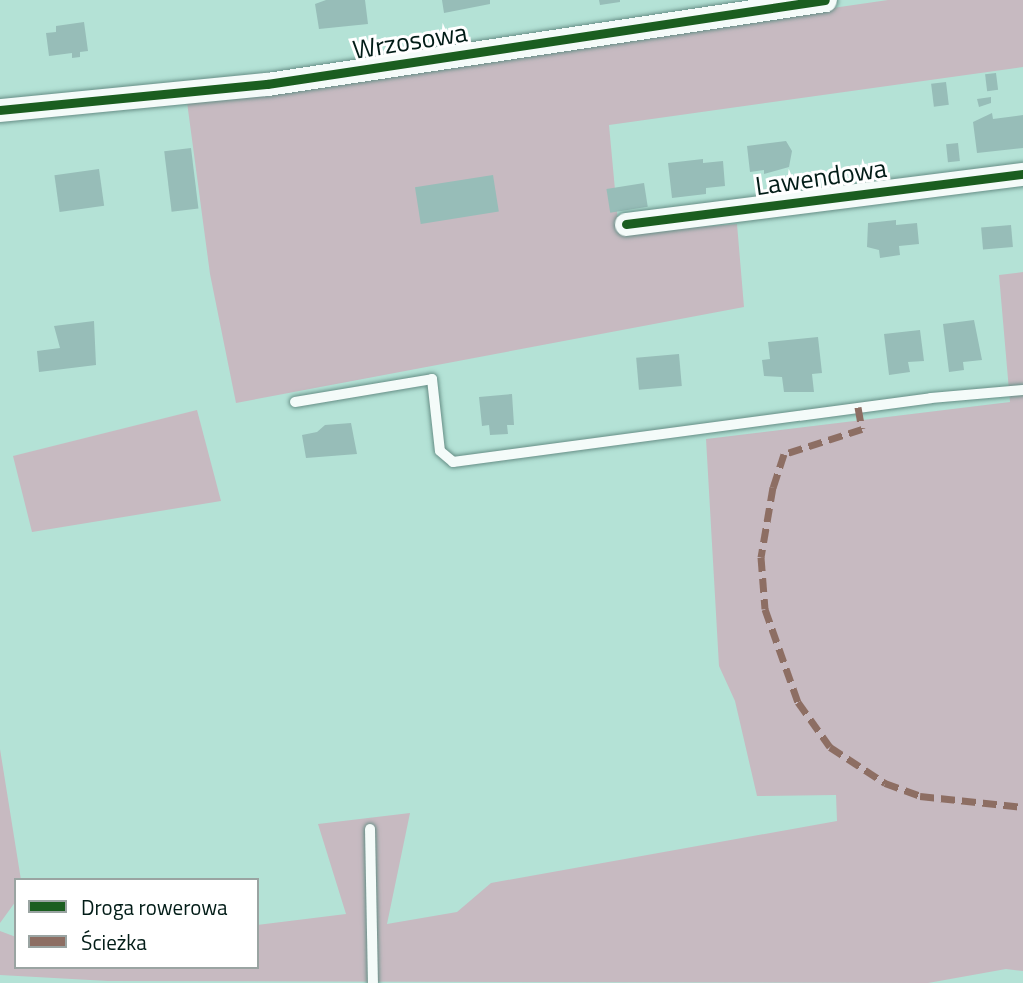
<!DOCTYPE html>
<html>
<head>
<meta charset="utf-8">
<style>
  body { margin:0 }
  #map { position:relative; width:1023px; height:983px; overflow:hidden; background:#b4e2d6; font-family:"Titillium Web",sans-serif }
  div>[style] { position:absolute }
  .green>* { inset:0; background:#c7bac1 }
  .building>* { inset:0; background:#97bdb8; transform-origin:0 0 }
  .roads { filter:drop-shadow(0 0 2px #668e86) drop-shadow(0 0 2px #668e86) }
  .lane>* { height:10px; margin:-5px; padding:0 5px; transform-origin:5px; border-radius:5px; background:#f4fbf9 }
  .street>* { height:23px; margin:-11.5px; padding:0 11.5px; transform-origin:11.5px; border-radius:11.5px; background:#f4fbf9 }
  .quiet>* { height:7px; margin-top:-3.5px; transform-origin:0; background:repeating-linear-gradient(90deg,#8d6e63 0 14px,transparent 0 21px) }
  .cycleway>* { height:9px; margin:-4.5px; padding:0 4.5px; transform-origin:4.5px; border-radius:4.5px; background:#1b5e20 }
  span { translate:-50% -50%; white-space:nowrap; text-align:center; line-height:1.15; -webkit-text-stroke:6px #fff; paint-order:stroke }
  .street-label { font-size:26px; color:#021c17 }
  .legend { position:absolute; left:14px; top:878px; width:245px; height:91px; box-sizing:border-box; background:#fff; border:2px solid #9aa4a2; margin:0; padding:9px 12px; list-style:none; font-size:21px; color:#021c17 }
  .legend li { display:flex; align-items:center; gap:14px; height:35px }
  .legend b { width:35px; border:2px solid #9aa4a2 }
</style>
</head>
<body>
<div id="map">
  <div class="green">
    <div style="clip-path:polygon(888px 0,1023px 0,1023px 67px,609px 125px,619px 233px,737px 224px,744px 307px,236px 403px,210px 274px,187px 102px)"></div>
    <div style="clip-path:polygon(1023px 272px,1023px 971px,1006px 969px,928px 983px,108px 981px,0 975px,0 931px,16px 937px,16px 967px,257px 967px,257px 925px,346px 914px,318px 824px,410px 813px,387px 924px,457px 912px,491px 883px,837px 821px,836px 795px,757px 796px,735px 701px,719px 666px,706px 439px,1010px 402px,999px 275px)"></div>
    <div style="clip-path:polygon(197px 410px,221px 501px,32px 532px,13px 456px)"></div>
    <div style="clip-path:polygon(0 749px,21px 880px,16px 880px,16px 901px,0 923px)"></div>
  </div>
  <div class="building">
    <div style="clip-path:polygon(326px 0,365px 0,368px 24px,319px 29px,315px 4px)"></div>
    <div style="clip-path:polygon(442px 0,490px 0,490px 4px,444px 13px)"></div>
    <div style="clip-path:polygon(599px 0,620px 0,620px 2px,600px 5px)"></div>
    <div style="clip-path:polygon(84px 22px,88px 51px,80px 52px,80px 57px,72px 58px,72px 53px,49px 56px,46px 33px,56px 32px,56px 26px)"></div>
    <div style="left:996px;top:73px;width:17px;height:11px;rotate:83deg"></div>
    <div style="left:946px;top:82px;width:23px;height:15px;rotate:83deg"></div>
    <div style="clip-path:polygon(991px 97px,991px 103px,979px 107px,977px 99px)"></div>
    <div style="clip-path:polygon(992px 113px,993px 119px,1023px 115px,1023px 148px,977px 153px,973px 122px)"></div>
    <div style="clip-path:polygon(786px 141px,792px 151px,789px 167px,764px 174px,764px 170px,750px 172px,747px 146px)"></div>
    <div style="left:958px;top:143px;width:18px;height:12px;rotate:84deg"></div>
    <div style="left:191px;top:148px;width:61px;height:27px;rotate:83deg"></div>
    <div style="clip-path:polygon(703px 159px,703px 163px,723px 161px,725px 186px,706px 188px,706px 194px,672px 198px,668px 163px)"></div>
    <div style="left:99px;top:169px;width:37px;height:45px;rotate:82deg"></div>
    <div style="left:493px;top:175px;width:37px;height:79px;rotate:81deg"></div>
    <div style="left:644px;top:183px;width:24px;height:38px;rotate:81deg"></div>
    <div style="clip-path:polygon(896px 220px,896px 225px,917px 223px,919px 244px,899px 246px,900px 255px,880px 258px,879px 250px,867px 247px,868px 223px)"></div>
    <div style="left:1011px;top:225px;width:22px;height:30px;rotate:85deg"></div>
    <div style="clip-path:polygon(974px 320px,982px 360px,963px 362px,964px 370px,949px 372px,943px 324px)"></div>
    <div style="clip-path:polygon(94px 321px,96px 365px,39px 372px,37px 351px,60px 348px,54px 326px)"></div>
    <div style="clip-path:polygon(920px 330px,924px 361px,908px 362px,910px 372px,889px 375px,884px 334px)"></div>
    <div style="clip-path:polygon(818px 337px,822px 373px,812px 374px,814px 392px,784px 392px,782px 377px,764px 376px,762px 360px,770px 359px,768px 342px)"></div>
    <div style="left:679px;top:354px;width:32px;height:43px;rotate:85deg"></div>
    <div style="clip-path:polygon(512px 394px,514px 425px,507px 425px,508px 434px,490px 435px,489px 425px,482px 426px,479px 397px)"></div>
    <div style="clip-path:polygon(351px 423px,357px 454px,306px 458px,302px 435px,317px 432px,325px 425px)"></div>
  </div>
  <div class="roads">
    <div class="lane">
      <div style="left:295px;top:402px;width:139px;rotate:-9.5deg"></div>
      <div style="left:432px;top:379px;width:72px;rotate:83.7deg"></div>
      <div style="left:440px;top:451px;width:17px;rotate:40deg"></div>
      <div style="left:453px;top:462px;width:482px;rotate:-7.6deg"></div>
      <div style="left:931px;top:398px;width:92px;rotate:-5deg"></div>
      <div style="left:370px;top:829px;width:154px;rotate:88.9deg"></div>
    </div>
    <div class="street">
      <div style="left:0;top:110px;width:268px;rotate:-5.6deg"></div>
      <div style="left:267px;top:84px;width:564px;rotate:-8.56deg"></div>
      <div style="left:626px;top:224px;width:400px;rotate:-7.2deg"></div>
    </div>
  </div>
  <div class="quiet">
    <div style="left:858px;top:407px;width:22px;rotate:80deg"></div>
    <div style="left:862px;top:429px;width:82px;rotate:162.2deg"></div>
    <div style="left:784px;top:454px;width:35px;rotate:108deg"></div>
    <div style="left:773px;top:487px;width:71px;rotate:99.7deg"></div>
    <div style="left:761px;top:557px;width:52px;rotate:85.6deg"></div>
    <div style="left:765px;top:609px;width:99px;rotate:70.5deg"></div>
    <div style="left:798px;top:702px;width:55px;rotate:54.6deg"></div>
    <div style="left:830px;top:747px;width:66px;rotate:33.2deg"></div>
    <div style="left:885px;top:783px;width:37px;rotate:20deg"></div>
    <div style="left:920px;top:796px;width:104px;rotate:6.1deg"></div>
  </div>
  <div class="cycleway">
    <div style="left:0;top:110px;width:268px;rotate:-5.6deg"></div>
    <div style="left:267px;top:84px;width:564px;rotate:-8.56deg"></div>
    <div style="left:626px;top:224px;width:400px;rotate:-7.2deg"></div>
  </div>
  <div class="street-label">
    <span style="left:410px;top:41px;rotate:-9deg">Wrzosowa</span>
    <span style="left:821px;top:177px;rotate:-8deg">Lawendowa</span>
  </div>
  <ul class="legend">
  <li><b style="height:9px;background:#1b5e20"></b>Droga rowerowa</li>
  <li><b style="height:9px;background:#8d6e63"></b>Ścieżka</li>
  </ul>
</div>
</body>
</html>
